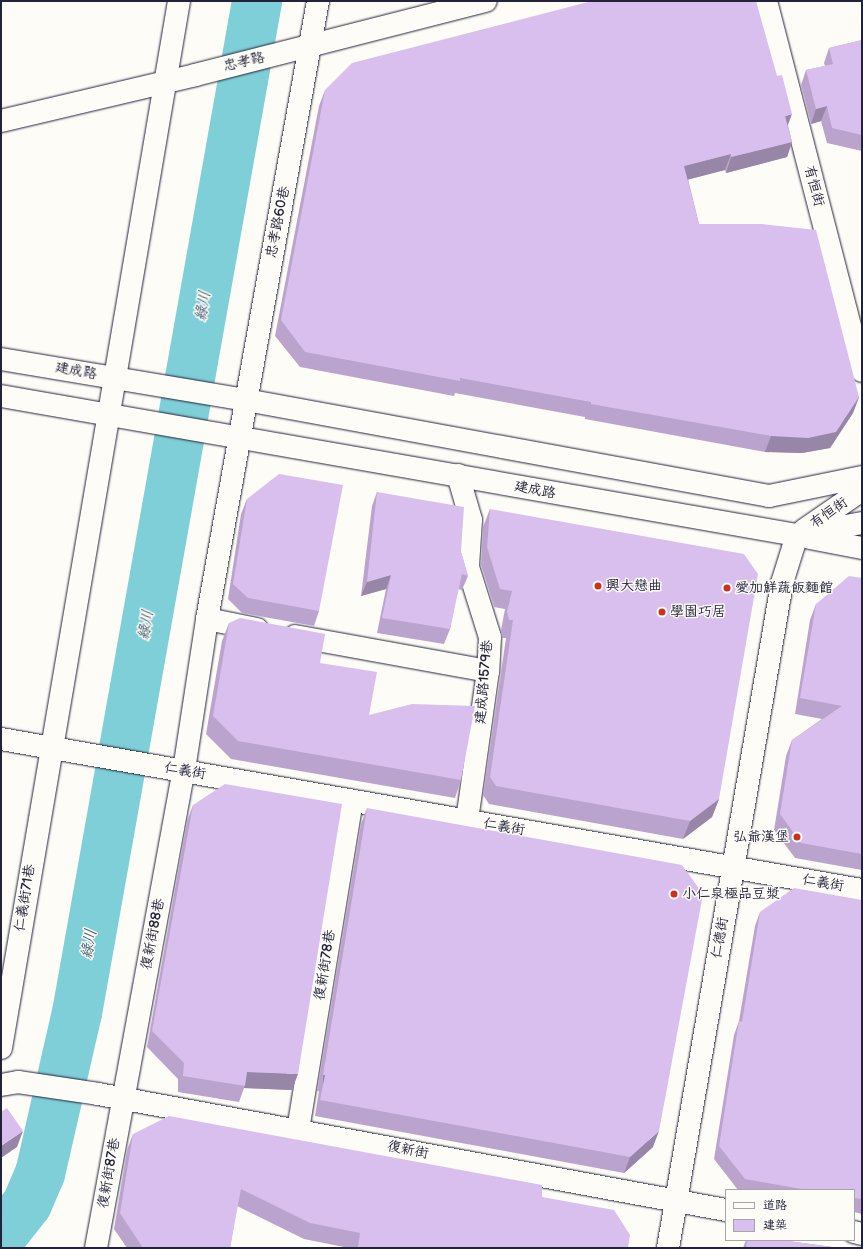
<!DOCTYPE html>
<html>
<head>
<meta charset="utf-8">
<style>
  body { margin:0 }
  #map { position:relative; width:863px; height:1249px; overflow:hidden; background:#fdfcf7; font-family:"Balsamiq Sans","LXGW WenKai TC",sans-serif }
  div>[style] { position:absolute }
  .river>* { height:50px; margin:-25px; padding:0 25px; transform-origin:25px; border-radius:25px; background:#7ecfd8 }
  .roads { filter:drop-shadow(0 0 1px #22223b) drop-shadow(0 0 1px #22223b) }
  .minor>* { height:22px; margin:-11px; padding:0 11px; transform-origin:11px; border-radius:11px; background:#fdfcf7 }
  .wall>* { inset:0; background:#baa4cd }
  .shaded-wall>* { inset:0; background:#9786a7; transform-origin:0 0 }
  .building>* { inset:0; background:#d8bfee }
  .dots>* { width:11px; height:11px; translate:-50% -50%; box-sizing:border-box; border:2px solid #fdfcf7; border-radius:50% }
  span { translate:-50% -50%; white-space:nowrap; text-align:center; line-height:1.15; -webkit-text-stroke:3px #fdfcf7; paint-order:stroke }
  .street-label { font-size:14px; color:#22223b }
  .poi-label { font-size:14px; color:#22223b }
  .left { translate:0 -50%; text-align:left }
  .right { translate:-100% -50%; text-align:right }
  .water-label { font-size:15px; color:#425f72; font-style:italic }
  .frame { position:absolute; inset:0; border:2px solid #22223b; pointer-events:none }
  .legend { position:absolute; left:725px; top:1189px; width:130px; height:52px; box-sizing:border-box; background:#fdfcf7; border:1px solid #a5a5ac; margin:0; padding:5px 7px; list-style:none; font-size:12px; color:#22223b }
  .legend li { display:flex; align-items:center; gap:8px; height:20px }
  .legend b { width:20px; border:1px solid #a5a5ac }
</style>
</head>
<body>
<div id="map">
  <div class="river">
    <div style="left:1px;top:1237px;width:42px;rotate:-51.8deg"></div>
    <div style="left:27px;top:1204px;width:33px;rotate:-67deg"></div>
    <div style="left:40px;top:1174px;width:165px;rotate:-77.1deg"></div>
    <div style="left:77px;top:1013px;width:1028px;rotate:-79.91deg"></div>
  </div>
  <div class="roads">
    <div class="minor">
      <div style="left:766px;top:1px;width:382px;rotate:75.5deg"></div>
      <div style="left:1px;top:121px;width:199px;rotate:-13.3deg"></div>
      <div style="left:195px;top:75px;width:300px;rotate:-14.3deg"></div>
      <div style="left:1px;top:359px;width:248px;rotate:9.5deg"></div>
      <div style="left:246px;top:400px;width:532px;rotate:10.4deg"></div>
      <div style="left:769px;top:496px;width:95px;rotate:-11.5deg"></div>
      <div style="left:1px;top:396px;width:808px;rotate:9.91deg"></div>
      <div style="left:797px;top:535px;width:66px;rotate:-10.5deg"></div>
      <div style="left:458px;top:475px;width:47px;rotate:73.9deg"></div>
      <div style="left:471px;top:520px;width:47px;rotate:93.7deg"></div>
      <div style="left:468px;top:567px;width:73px;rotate:72.6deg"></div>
      <div style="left:490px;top:637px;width:34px;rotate:93deg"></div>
      <div style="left:488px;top:671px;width:150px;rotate:98deg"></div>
      <div style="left:804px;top:530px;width:70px;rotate:-34.6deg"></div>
      <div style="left:810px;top:538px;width:53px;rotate:10.9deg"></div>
      <div style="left:207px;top:619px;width:51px;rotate:11.3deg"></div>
      <div style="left:295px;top:636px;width:196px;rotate:10.3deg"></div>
      <div style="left:1px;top:739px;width:874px;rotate:9.95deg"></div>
      <div style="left:1px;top:1048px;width:1062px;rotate:-80.35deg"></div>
      <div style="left:1px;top:1085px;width:17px;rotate:-10deg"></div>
      <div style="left:18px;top:1082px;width:81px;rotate:8.5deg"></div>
      <div style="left:98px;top:1094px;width:639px;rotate:10.47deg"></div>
      <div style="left:298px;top:1130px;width:333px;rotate:-80.7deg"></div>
      <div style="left:854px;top:1232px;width:8px;rotate:14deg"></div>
      <div style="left:96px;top:1248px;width:486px;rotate:-79.6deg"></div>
      <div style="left:184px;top:770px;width:153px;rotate:-81.3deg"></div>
      <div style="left:207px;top:619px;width:628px;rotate:-79.82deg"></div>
      <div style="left:668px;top:1248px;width:675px;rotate:-80.27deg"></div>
      <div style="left:782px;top:583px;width:50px;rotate:-72.6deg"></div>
    </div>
  </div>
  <div class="wall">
    <div style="clip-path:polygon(862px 40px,862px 151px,827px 143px,821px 121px,811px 124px,801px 85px,806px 70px,825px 66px,824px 63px,829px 48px)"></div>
    <div style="clip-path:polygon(325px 90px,788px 125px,792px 142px,787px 157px,726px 173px,725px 170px,688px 179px,699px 224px,859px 397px,853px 413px,830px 448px,802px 453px,765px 452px,585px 419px,585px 417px,455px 393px,454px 396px,300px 367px,275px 336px,319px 106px)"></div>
    <div style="clip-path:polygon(377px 492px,461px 552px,468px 576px,462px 590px,458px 589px,450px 629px,444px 644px,377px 633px,386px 589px,361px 596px,372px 506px)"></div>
    <div style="clip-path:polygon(247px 499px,319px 611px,314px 626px,242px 613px,228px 599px,241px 514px)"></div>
    <div style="clip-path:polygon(490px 509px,719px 799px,712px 817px,683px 839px,489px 804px,483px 795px,506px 638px,502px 638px,501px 630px,505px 609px,494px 607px,481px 565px,483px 527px)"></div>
    <div style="clip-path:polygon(862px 578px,862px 870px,795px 858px,774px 830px,786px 756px,792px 740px,822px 719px,795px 714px,810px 620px,816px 604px)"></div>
    <div style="clip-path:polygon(229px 623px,320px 663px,369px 715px,461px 780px,455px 798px,231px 759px,206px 734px,222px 641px)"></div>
    <div style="clip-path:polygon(193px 805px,292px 1090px,244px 1088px,239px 1102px,178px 1092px,178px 1079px,147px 1047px,187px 821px)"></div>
    <div style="clip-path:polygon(367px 808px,653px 1147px,624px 1173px,315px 1116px,319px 1091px,317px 1091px,361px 824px)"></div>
    <div style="clip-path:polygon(862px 900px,862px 1214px,854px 1212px,854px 1190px,738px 1190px,714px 1159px,734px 1035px,739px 1021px,755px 926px,760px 912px)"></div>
    <div style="clip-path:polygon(133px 1134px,542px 1197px,628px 1248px,349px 1248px,304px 1239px,237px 1206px,230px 1248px,127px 1248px,114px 1229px,127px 1150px)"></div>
    <div style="clip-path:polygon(746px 1240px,781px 1240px,840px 1248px,743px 1248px)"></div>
  </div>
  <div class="shaded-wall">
    <div style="clip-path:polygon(827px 106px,821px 121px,811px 124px,816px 109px)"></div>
    <div style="clip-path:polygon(792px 114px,786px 130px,785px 116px)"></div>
    <div style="clip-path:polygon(792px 142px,787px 157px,726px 173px,731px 157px)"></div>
    <div style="clip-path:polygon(731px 154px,725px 170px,679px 182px,684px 166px)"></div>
    <div style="clip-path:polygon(859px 397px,853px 413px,830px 448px,802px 453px,765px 452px,771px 436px)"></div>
    <div style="clip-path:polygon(391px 575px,386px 589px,361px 596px,367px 582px)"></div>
    <div style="clip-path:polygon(719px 799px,712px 817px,683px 839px,690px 821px)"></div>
    <div style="clip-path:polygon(247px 1072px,298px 1074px,292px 1090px,244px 1088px)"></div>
    <div style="left:323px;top:1075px;width:2px;height:17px"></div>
    <div style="clip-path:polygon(23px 1131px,17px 1147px,1px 1158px,1px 1146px)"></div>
    <div style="clip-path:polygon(659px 1131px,653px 1147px,624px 1173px,630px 1157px)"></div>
  </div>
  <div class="building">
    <div style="clip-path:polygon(592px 1px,756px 1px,777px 76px,782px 75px,792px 114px,785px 116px,792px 142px,731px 157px,731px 154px,684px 166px,699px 224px,762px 224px,816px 230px,859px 397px,836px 432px,808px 438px,771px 436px,591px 404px,591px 402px,460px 378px,460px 381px,305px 352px,281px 320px,325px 90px,352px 63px)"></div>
    <div style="clip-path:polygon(862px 40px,862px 135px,832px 128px,827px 106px,816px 109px,806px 70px,833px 64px,829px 48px)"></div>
    <div style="clip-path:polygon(279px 474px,343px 485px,319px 611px,248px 598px,233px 584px,247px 499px)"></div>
    <div style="clip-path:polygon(377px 492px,464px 507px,461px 552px,468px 576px,462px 574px,450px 629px,382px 618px,391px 575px,367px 582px)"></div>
    <div style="clip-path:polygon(490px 509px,744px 554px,758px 574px,719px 799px,690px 821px,496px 786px,490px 777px,513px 620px,509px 620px,507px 612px,512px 591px,500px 589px,487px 547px)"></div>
    <div style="clip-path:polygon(849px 576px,862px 578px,862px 854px,801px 843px,780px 814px,792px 740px,842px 706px,800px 698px,816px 604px)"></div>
    <div style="clip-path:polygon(240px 618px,325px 634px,320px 663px,377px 672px,369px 715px,412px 704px,475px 706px,461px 780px,238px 741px,213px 716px,229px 623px)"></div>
    <div style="clip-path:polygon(225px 784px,342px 804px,298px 1074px,247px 1072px,245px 1086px,183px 1076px,184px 1063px,152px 1031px,193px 805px)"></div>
    <div style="clip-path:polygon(367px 808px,682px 865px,703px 894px,659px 1131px,630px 1157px,320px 1100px,325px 1075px,323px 1075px)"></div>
    <div style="clip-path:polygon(794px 888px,862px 900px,862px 1199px,854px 1198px,854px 1190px,807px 1190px,745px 1179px,719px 1146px,739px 1021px,742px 1022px,760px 912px)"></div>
    <div style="clip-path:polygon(7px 1108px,23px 1131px,1px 1146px,1px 1112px)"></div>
    <div style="clip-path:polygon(169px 1116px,542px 1185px,542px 1197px,614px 1210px,630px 1235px,628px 1248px,358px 1248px,360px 1233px,310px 1223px,241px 1189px,230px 1248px,221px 1247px,221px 1248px,143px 1248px,120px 1213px,133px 1134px)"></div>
    <div style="clip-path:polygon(747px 1240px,781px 1240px,840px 1248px,746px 1248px)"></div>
  </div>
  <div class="dots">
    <div style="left:598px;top:586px;background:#c8321e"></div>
    <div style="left:727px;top:588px;background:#c8321e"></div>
    <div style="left:662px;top:612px;background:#c8321e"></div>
    <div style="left:797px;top:837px;background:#c8321e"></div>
    <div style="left:674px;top:894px;background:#c8321e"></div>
  </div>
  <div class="street-label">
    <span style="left:244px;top:62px;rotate:-13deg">忠孝路</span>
    <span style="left:814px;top:186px;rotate:75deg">有恒街</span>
    <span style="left:278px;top:222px;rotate:-79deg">忠孝路60巷</span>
    <span style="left:76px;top:371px;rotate:10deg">建成路</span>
    <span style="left:535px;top:490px;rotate:11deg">建成路</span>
    <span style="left:829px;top:513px;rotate:-35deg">有恒街</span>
    <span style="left:484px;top:682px;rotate:-85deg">建成路1579巷</span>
    <span style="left:185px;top:771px;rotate:10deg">仁義街</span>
    <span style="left:504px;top:827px;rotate:10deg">仁義街</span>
    <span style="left:823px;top:883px;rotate:10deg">仁義街</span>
    <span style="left:25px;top:898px;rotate:-81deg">仁義街71巷</span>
    <span style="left:153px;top:934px;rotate:-79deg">復新街88巷</span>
    <span style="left:720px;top:938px;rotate:-80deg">仁德街</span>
    <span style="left:325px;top:965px;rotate:-81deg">復新街78巷</span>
    <span style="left:408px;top:1150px;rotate:11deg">復新街</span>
    <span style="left:109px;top:1173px;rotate:-80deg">復新街87巷</span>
  </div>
  <div class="poi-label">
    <span class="left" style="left:606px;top:586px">興大戀曲</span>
    <span class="left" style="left:735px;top:588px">愛加鮮蔬飯麵館</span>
    <span class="left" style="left:670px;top:612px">學園巧居</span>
    <span class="right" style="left:789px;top:837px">弘爺漢堡</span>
    <span class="left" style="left:682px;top:894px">小仁泉極品豆漿</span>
  </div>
  <div class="water-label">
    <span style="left:203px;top:306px;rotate:-80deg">綠川</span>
    <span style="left:146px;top:625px;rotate:-80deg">綠川</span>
    <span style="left:89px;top:944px;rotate:-80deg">綠川</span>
  </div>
  <div class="frame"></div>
  <ul class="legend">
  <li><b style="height:5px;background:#fdfcf7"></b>道路</li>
  <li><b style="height:11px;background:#d8bfee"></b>建築</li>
  </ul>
</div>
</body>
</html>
